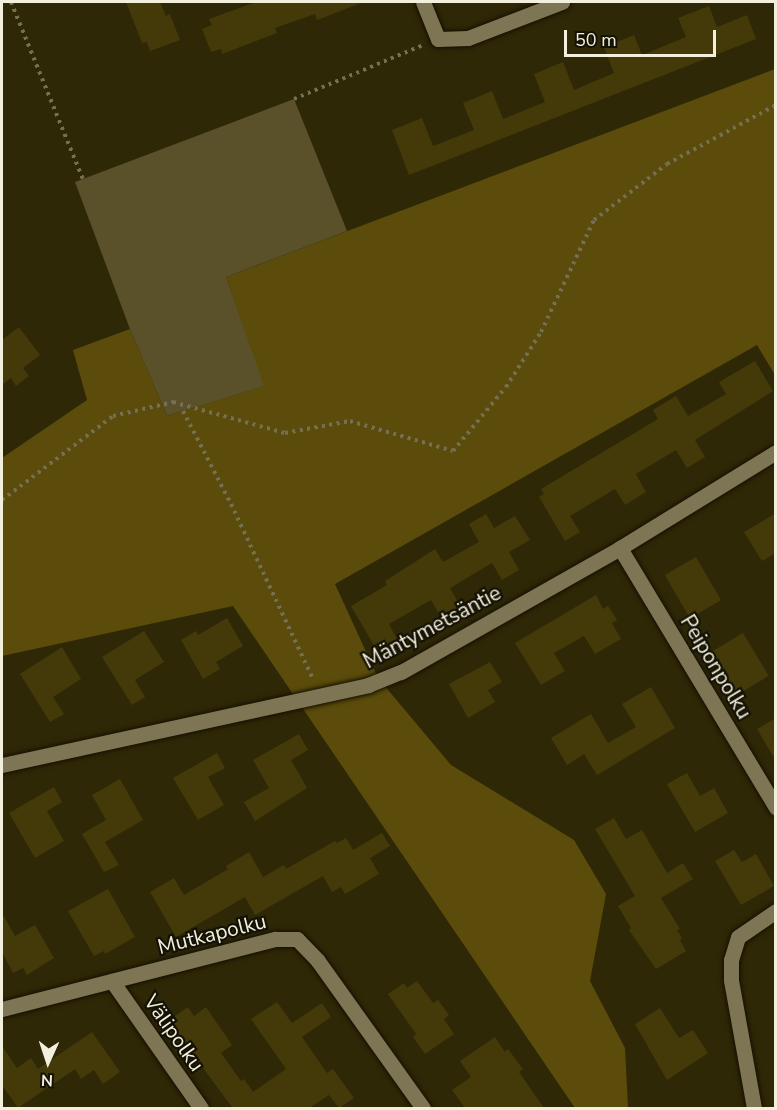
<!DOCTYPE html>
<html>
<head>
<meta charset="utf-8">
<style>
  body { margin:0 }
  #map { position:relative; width:777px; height:1110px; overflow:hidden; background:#2f2807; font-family:"Nunito Sans",sans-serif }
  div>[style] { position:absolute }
  .green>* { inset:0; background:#5a512b }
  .forest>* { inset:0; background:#5b4c0b }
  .building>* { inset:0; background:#443909; transform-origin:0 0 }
  .path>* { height:4px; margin-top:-2px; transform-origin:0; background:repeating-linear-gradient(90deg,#756f53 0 3px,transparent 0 7.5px) }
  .roads { filter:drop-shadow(0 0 2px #161000) drop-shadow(0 0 2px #161000) }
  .minor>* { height:15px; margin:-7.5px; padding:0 7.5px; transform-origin:7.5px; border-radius:7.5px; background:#7e7554 }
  span { translate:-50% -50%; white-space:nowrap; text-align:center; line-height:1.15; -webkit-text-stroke:4.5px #141105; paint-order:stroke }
  .street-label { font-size:21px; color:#f3efdd }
  .frame { position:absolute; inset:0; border:3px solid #f3efdd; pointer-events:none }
  .north { position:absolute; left:18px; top:1032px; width:60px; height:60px; -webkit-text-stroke:4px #141105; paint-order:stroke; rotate:183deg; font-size:16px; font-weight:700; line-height:24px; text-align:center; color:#f3efdd }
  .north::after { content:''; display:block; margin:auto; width:21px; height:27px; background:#f3efdd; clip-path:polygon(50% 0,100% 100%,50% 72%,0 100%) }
  .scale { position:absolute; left:564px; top:30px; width:152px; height:27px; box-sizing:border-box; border:3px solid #f3efdd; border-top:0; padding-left:8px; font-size:18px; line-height:21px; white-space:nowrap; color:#f3efdd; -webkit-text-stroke:4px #141105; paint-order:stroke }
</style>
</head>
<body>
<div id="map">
  <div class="green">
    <div style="clip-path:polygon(294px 99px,347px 231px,226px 277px,265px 386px,167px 416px,130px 329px,75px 182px)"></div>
  </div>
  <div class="forest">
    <div style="clip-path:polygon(775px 69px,775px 375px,757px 345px,335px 584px,378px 678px,451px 765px,574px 840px,606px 894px,590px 981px,625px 1048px,628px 1108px,575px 1108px,233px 606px,2px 656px,2px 458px,87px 400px,73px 350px,130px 329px,167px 416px,264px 386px,226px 277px)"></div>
  </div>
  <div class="building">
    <div style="clip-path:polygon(126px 2px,160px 2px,166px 16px,170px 14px,180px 40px,150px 51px,147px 42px,142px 43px)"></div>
    <div style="clip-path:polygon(256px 2px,361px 2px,361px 3px,317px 20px,315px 14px,275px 28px,277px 33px,222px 54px,221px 49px,211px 52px,202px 29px,212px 25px,209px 19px)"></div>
    <div style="clip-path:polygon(709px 6px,717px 27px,747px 15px,756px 39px,409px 175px,392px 130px,422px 118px,433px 146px,474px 130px,463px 103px,492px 91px,503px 119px,545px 102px,534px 74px,563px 62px,574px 90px,614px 73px,604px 47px,634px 35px,642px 55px,686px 37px,678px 18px)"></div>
    <div style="clip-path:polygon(19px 327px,40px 355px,23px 368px,29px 376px,16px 386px,11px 378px,2px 385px,2px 340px)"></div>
    <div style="clip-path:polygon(755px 361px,773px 391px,695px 440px,705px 457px,687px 468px,676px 450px,636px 474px,646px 492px,625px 505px,615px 489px,570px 516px,580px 532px,565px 541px,539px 497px,544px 494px,541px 489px,658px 419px,653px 410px,676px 396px,688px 416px,726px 394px,719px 382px)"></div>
    <div style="clip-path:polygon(776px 513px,776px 553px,762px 561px,744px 532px)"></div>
    <div style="clip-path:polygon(486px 514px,494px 528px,515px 516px,530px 540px,509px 552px,519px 570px,502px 580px,492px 563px,450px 588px,460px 606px,441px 617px,431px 600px,389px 624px,399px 643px,379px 654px,351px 606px,387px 585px,385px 581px,435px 549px,443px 562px,479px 542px,469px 524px)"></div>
    <div style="left:696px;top:557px;width:50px;height:36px;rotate:60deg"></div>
    <div style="clip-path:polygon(596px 595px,603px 609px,608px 606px,617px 620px,612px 623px,621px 639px,595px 654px,584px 636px,554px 653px,565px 671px,541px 685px,515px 643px)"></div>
    <div style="clip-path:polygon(227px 618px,243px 646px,216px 662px,220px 669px,203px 679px,181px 640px,196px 631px,198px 635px)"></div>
    <div style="clip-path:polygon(144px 631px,164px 662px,135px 680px,145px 697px,132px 705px,102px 657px)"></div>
    <div style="left:743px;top:633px;width:50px;height:37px;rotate:59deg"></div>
    <div style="clip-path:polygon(62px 647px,81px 679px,53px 697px,64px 714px,50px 722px,20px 674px)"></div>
    <div style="clip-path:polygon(490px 662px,502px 682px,488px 690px,495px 702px,468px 718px,449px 684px)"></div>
    <div style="clip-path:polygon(651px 687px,675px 728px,597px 775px,584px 754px,567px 765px,551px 738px,591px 714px,608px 743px,636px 727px,622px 704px)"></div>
    <div style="clip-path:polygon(776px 718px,776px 761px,757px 729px)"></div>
    <div style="clip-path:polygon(299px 734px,308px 750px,291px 760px,307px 788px,255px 821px,244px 802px,269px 788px,253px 760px)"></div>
    <div style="clip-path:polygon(217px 753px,225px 768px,208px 777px,224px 805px,198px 820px,173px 778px)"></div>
    <div style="clip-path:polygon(687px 773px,700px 796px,714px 788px,728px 813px,695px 832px,667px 784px)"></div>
    <div style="clip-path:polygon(120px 779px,143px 820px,105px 842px,119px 865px,104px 872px,82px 834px,106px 820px,92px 795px)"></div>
    <div style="clip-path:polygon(54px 787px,62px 802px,47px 811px,64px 841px,35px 858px,9px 813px)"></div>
    <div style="clip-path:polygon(614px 818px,626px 839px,642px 830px,667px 873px,683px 863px,693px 879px,661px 898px,680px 929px,677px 930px,682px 938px,680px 940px,686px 951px,656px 969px,629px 930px,631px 928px,618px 906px,635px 896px,595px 829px)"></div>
    <div style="clip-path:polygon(382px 833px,390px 846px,370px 858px,379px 874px,345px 894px,341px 887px,332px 892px,323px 876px,255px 915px,245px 897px,176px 937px,150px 892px,174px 878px,184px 895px,228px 869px,226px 866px,249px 852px,263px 877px,284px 865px,286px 869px,335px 841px,337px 843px,346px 838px,353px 850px)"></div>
    <div style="clip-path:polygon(734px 850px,742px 862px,756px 854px,774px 886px,741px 905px,715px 861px)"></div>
    <div style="clip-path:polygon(108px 889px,135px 937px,105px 954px,104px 951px,94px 956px,68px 911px)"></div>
    <div style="clip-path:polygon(2px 913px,15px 936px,35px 925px,54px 958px,27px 975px,23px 968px,13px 973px,2px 952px)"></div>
    <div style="clip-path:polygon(417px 981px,433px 1003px,438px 1000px,449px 1015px,444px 1019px,454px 1034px,425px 1054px,413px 1037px,416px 1034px,388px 994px,404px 983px,407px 988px)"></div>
    <div style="clip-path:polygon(277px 1002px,292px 1023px,322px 1003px,331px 1017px,302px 1037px,327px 1073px,333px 1069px,354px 1098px,339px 1108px,329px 1095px,309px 1108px,229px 1108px,232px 1107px,168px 1021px,188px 1007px,194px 1016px,206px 1007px,232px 1045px,221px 1053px,241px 1081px,244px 1079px,253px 1092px,286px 1069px,251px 1019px)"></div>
    <div style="clip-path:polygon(660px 1008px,679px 1038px,693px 1030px,708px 1053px,667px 1080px,635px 1024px)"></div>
    <div style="clip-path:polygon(92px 1032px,120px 1072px,103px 1084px,94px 1070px,81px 1079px,75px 1069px,18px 1108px,2px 1085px,2px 1046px,17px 1068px,31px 1058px,38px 1069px)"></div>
    <div style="clip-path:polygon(495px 1037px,505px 1052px,508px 1049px,523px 1069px,519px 1072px,544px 1108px,465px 1108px,452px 1090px,471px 1077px,460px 1061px)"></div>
  </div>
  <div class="path">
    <div style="left:11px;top:2px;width:191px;rotate:67.9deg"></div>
    <div style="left:294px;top:99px;width:140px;rotate:-22.7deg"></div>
    <div style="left:183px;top:411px;width:105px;rotate:62.7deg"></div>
    <div style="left:231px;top:504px;width:195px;rotate:64.9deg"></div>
    <div style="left:2px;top:500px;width:139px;rotate:-37.1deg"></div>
    <div style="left:113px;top:416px;width:62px;rotate:-13.1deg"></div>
    <div style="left:173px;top:402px;width:116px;rotate:15.5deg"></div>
    <div style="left:285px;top:433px;width:66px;rotate:-10.5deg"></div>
    <div style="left:350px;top:421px;width:107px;rotate:16.2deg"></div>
    <div style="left:453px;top:451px;width:83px;rotate:-50.4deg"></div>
    <div style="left:506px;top:387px;width:65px;rotate:-57.5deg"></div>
    <div style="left:541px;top:332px;width:124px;rotate:-64.7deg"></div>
    <div style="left:594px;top:220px;width:92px;rotate:-37.5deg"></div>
    <div style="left:667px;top:164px;width:124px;rotate:-28.4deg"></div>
  </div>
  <div class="roads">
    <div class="minor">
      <div style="left:423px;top:2px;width:40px;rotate:68deg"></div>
      <div style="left:438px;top:39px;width:30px;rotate:-2deg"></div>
      <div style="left:468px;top:38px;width:101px;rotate:-21deg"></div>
      <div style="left:620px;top:548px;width:303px;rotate:59deg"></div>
      <div style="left:2px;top:765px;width:375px;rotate:-12.3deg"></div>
      <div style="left:368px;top:685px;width:35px;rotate:-22deg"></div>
      <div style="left:401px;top:672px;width:252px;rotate:-29.5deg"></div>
      <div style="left:620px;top:548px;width:183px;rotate:-31.6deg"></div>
      <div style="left:112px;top:981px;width:155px;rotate:55deg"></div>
      <div style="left:2px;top:1009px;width:282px;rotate:-14.4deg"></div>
      <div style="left:275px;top:939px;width:22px"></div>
      <div style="left:297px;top:939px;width:30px;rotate:46deg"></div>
      <div style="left:318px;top:961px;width:181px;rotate:54.5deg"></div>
      <div style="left:754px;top:1108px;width:130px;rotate:-100.2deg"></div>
      <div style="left:731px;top:980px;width:20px;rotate:-90deg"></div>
      <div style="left:731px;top:960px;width:24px;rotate:-73deg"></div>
      <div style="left:738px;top:937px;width:46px;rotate:-34.4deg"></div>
    </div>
  </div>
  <div class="street-label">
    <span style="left:432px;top:627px;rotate:-28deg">Mäntymetsäntie</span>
    <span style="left:716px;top:667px;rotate:59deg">Peiponpolku</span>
    <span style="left:212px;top:934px;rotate:-14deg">Mutkapolku</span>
    <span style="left:174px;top:1033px;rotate:55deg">Välipolku</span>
  </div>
  <div class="frame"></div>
  <div class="north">N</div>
  <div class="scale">50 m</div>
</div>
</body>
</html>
